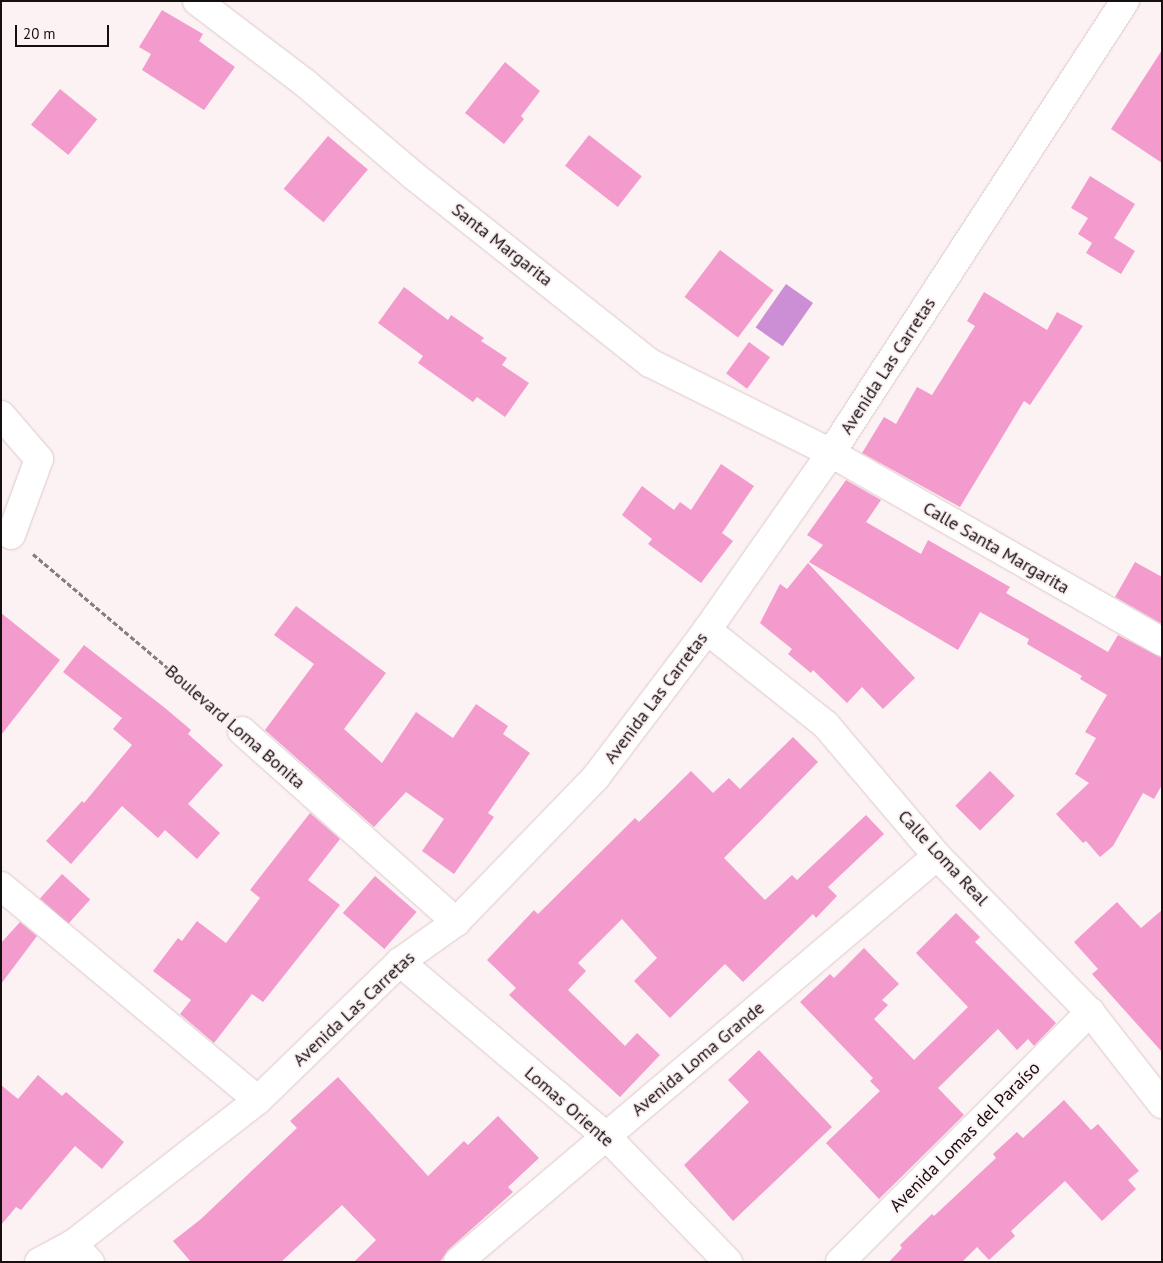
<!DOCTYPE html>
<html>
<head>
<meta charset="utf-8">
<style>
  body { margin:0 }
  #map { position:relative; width:1163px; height:1263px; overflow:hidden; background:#fdf2f3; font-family:"PT Sans",sans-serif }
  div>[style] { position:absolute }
  .water>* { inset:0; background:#cc8fd6; transform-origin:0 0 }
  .building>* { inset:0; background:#f39bcc; transform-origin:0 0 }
  .path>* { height:3px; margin-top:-1.5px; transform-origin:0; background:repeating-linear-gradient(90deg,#867d7e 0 5px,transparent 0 7.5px) }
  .roads { filter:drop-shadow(0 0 1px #dbc9cb) drop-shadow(0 0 1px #dbc9cb) }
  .minor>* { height:28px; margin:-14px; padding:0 14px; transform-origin:14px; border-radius:14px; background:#fff }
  span { translate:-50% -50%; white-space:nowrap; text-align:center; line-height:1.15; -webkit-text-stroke:4px #fdf2f3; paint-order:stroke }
  .street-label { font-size:18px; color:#150f10 }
  .frame { position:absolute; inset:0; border:2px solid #150f10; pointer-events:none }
  .scale { position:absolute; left:15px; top:25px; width:94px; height:22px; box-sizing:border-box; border:2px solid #150f10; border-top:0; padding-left:6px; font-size:15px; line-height:18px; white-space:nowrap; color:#150f10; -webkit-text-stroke:4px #fdf2f3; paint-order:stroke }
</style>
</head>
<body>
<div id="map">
  <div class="water">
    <div style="left:786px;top:284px;width:33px;height:53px;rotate:35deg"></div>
  </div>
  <div class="building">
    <div style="clip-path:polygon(162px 10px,203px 34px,199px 41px,235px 67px,204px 110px,142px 70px,151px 54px,139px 47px)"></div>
    <div style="clip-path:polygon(1162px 50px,1162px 163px,1111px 129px)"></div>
    <div style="clip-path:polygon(505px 62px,540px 91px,521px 116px,524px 119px,504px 144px,465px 113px)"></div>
    <div style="left:60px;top:89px;width:48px;height:46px;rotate:39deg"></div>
    <div style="left:589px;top:135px;width:67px;height:39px;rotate:38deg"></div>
    <div style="left:328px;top:136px;width:52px;height:69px;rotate:40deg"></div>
    <div style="clip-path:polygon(1090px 176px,1135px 204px,1114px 238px,1135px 251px,1121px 274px,1086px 253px,1092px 243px,1078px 234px,1088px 218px,1071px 208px)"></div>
    <div style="left:720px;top:250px;width:67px;height:59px;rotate:37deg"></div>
    <div style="clip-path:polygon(404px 287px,448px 320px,451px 315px,484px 338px,481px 341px,507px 358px,502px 365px,529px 383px,505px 417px,477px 397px,473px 402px,418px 363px,423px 356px,378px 323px)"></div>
    <div style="clip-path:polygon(984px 292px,1047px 330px,1057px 312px,1083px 326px,1030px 405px,1024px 401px,960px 507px,862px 453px,884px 417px,896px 424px,917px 387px,932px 395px,975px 326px,967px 321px)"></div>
    <div style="left:749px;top:342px;width:26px;height:39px;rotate:36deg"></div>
    <div style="clip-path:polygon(721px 464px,754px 486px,722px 533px,733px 541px,701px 583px,648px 544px,652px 539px,622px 515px,642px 486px,674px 510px,680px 502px,691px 510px)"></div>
    <div style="clip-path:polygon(846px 480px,881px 500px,866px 522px,921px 554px,928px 540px,1010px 587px,1006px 593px,1108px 652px,1118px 635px,1162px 658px,1162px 785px,1154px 799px,1143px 793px,1113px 846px,1100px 857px,1086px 841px,1083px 843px,1056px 814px,1089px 783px,1075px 774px,1096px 738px,1085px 732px,1107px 695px,1080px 679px,1082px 676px,1027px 644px,1029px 639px,980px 612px,958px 650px,809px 562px,823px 545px,807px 535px)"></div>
    <div style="clip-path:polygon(1135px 562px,1162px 577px,1162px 624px,1115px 597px)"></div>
    <div style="clip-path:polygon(808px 563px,915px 678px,883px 709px,862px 687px,847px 703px,813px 670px,811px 673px,788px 654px,792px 649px,760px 623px,780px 584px,787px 589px)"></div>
    <div style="clip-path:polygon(296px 606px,386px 673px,344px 729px,382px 763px,416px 712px,453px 738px,476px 704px,508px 726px,503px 734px,530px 753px,488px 813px,494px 817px,454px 874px,422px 851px,444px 819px,406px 792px,374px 827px,265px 730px,314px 664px,274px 635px)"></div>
    <div style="clip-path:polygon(1px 613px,60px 660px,1px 735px)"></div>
    <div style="clip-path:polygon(84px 645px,165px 708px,191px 730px,188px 734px,223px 765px,188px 804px,220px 833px,197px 859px,165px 830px,158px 838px,122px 806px,71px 864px,46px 841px,82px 801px,84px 803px,132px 745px,113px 729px,122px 718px,63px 672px)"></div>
    <div style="clip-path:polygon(793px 737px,818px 762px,724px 858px,765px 900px,792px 875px,797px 880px,866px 815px,884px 834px,828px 887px,837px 896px,816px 918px,813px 914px,743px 982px,725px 964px,670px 1018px,634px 981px,657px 958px,622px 919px,578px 963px,586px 971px,568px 990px,625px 1046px,637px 1033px,660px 1055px,620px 1097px,509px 995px,516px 988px,487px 960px,534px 910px,538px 914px,635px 818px,639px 822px,691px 771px,713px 793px,729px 778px,740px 789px)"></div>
    <div style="left:990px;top:771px;width:35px;height:49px;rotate:45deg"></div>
    <div style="clip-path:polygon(310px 813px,340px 839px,308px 880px,340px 905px,263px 1002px,252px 994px,214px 1043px,180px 1014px,191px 1000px,153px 971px,178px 938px,182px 941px,197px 921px,226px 943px,260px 898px,250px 890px)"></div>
    <div style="left:62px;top:874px;width:38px;height:33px;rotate:42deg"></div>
    <div style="left:375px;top:876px;width:55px;height:49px;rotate:41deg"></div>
    <div style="clip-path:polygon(1117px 902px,1141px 928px,1162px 910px,1162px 1052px,1092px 974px,1098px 969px,1074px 942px)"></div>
    <div style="clip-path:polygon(956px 913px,980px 937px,975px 942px,1056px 1023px,1034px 1046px,1028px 1039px,1017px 1050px,998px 1029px,938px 1088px,964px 1115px,879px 1199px,826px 1143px,880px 1091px,870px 1081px,873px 1078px,800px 1002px,830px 974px,834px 978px,864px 948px,899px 984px,882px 1000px,888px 1005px,874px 1019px,914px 1060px,968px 1007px,916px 953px)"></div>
    <div style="clip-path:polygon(20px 922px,37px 936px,1px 984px,1px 943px)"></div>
    <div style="clip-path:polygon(759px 1050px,832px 1127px,733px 1221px,684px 1165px,749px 1102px,728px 1080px)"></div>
    <div style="clip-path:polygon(38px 1075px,62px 1096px,66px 1092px,124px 1142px,102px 1169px,75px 1146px,21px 1210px,16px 1207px,1px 1225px,1px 1085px,18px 1099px)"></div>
    <div style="clip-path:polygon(338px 1077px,428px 1176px,464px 1141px,468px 1145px,498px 1116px,539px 1158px,508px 1187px,513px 1192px,448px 1250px,440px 1262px,354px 1262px,376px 1240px,342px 1205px,281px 1262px,191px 1262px,173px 1241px,201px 1219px,297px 1128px,290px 1121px)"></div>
    <div style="clip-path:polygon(1064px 1100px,1091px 1130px,1098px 1124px,1139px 1171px,1128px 1180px,1136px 1189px,1102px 1221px,1065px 1181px,1011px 1231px,1015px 1236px,989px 1260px,977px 1247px,962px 1262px,889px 1262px,902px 1248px,900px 1245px,932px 1214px,934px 1216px,996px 1158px,993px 1154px,1017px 1132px,1023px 1138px)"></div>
  </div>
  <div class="path">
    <div style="left:33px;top:554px;width:246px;rotate:40.2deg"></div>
  </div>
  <div class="roads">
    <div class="minor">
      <div style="left:197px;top:1px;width:136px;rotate:37.2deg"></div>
      <div style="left:305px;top:83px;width:143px;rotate:40.5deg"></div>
      <div style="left:414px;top:176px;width:301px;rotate:38.4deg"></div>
      <div style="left:650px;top:363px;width:202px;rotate:26.4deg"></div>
      <div style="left:831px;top:453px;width:381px;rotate:29.7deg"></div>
      <div style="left:1px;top:415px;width:58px;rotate:49.2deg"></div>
      <div style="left:39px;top:459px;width:81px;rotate:110.2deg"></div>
      <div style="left:707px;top:630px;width:152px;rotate:38.6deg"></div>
      <div style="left:826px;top:725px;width:172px;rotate:49.7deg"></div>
      <div style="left:937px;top:856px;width:219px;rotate:45.6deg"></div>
      <div style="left:1090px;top:1012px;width:117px;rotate:52deg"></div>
      <div style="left:242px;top:731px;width:287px;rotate:41.7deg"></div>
      <div style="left:1px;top:886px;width:334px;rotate:39.8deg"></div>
      <div style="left:400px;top:962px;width:271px;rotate:40.2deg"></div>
      <div style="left:607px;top:1137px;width:174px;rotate:45.9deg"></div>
      <div style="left:73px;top:1244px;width:25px;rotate:47deg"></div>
      <div style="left:39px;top:1262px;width:38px;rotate:-28deg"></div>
      <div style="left:73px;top:1244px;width:234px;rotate:-37.9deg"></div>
      <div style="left:258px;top:1100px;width:198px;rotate:-44.2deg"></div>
      <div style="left:400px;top:962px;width:69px;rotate:-35.5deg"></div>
      <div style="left:456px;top:922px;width:202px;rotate:-46deg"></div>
      <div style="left:596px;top:777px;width:184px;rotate:-52.9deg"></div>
      <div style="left:707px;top:630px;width:216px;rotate:-55deg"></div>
      <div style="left:831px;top:453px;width:539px;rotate:-56.96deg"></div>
      <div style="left:458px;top:1262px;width:628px;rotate:-40.28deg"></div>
      <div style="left:840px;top:1262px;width:354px;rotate:-45deg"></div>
    </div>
  </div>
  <div class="street-label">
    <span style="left:502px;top:245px;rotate:38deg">Santa Margarita</span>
    <span style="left:888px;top:366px;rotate:-57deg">Avenida Las Carretas</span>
    <span style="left:996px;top:548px;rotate:30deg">Calle Santa Margarita</span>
    <span style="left:656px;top:698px;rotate:-53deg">Avenida Las Carretas</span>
    <span style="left:235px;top:727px;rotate:41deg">Boulevard Loma Bonita</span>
    <span style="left:943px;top:858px;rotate:47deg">Calle Loma Real</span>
    <span style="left:354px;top:1009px;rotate:-43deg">Avenida Las Carretas</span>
    <span style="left:698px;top:1059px;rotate:-40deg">Avenida Loma Grande</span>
    <span style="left:569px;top:1107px;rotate:41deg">Lomas Oriente</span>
    <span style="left:965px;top:1137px;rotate:-45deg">Avenida Lomas del Paraíso</span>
  </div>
  <div class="frame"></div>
  <div class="scale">20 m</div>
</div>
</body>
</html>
